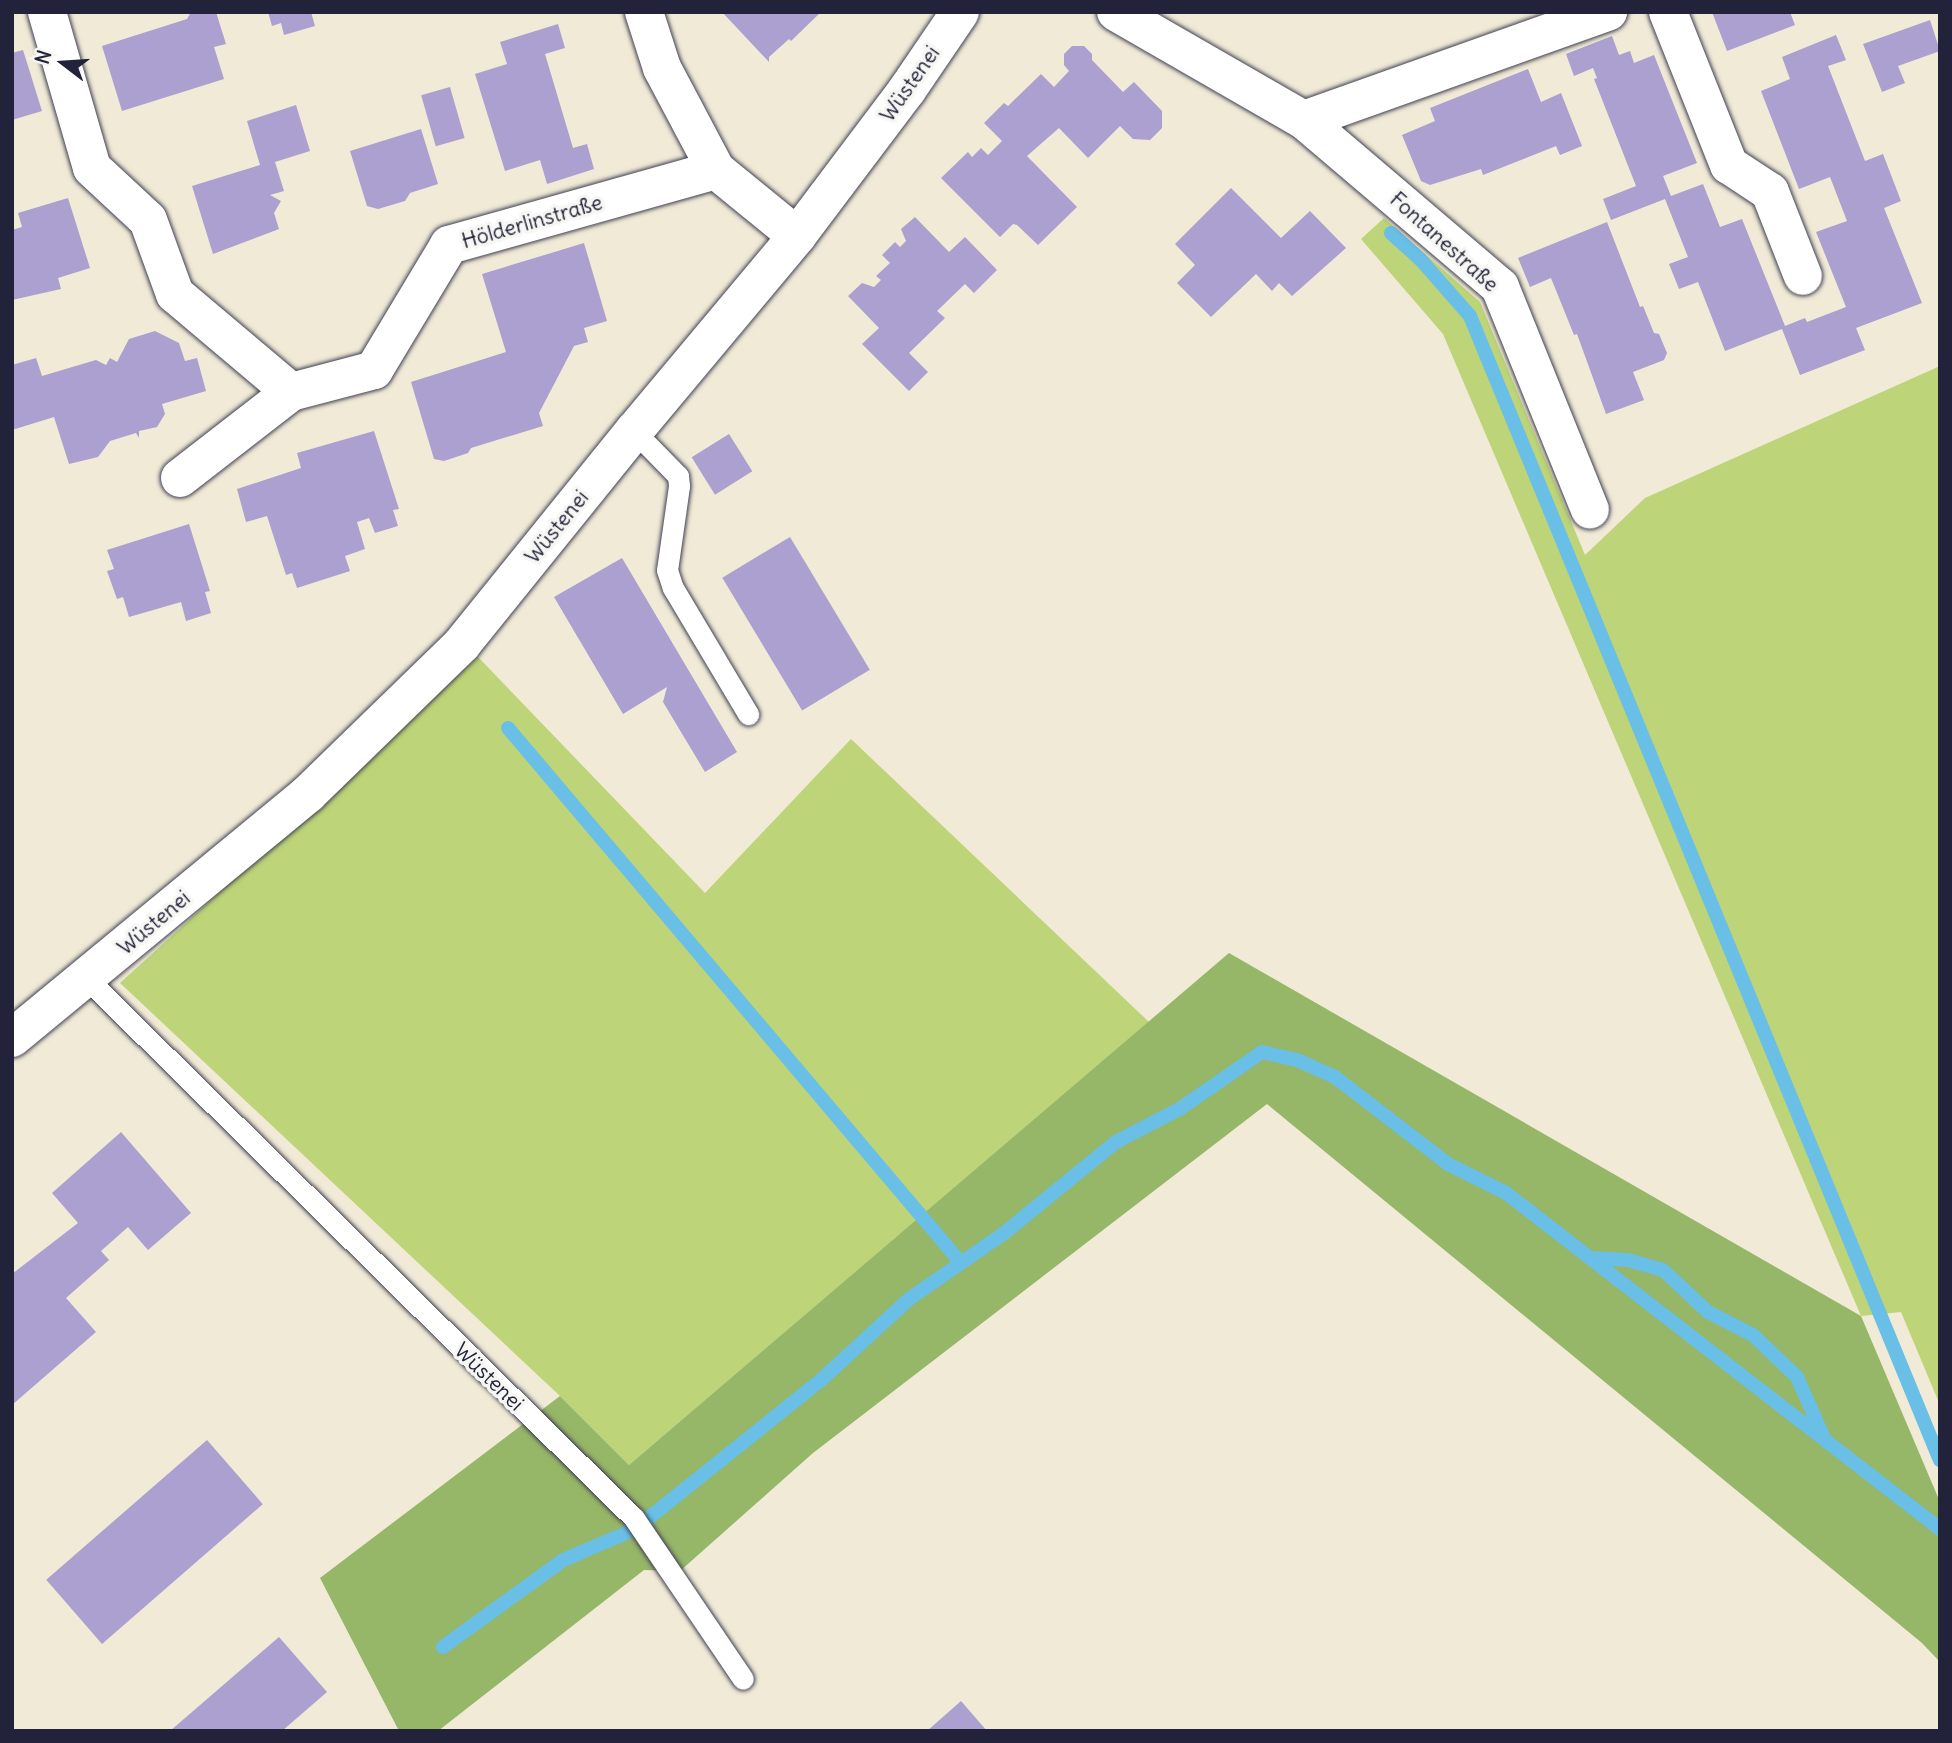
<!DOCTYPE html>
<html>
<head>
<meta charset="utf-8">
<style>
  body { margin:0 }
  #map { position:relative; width:1952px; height:1743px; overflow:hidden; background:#f0ead7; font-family:Delius,sans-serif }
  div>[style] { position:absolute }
  .green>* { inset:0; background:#bdd478 }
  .forest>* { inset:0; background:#96b668 }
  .stream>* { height:14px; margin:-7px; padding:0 7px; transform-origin:7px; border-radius:7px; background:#69bfe6 }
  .building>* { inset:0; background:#aba0cf; transform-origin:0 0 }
  .roads { filter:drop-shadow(0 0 2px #414052) drop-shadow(0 0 2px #414052) }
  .lane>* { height:21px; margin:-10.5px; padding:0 10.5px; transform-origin:10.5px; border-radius:10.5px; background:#fff }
  .street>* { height:38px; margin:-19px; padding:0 19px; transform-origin:19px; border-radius:19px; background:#fff }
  span { translate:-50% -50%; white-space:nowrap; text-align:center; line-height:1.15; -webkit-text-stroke:7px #f6f6f2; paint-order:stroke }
  .street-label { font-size:21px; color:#22223b }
  .frame { position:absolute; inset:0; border:14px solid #22223b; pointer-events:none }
  .north { position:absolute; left:28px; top:28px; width:70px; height:70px; -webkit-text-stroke:5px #f6f6f2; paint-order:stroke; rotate:287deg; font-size:19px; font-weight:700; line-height:28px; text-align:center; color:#22223b }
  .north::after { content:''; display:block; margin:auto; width:24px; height:32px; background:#22223b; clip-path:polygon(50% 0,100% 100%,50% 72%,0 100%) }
</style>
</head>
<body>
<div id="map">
  <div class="green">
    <div style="clip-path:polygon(1384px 218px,1480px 302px,1585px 555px,1645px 498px,1940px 366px,1940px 1405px,1901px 1312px,1861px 1316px,1443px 334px,1361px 239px)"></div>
    <div style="clip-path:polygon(478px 657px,705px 893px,851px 739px,1149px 1022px,629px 1465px,560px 1396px,120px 983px)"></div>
  </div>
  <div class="forest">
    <div style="clip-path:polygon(1229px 953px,1861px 1316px,1940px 1502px,1940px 1662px,1922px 1643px,1267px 1104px,813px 1453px,680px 1571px,644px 1570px,438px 1731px,399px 1731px,320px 1578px,560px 1396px,629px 1465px)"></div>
  </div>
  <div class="stream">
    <div style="left:1391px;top:233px;width:39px;rotate:42deg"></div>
    <div style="left:1420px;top:259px;width:76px;rotate:48.7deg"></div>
    <div style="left:1470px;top:316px;width:1237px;rotate:67.67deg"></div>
    <div style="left:508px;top:728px;width:701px;rotate:49.74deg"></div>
    <div style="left:1590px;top:1258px;width:38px;rotate:3deg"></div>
    <div style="left:1628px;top:1260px;width:36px;rotate:16deg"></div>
    <div style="left:1663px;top:1270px;width:62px;rotate:43deg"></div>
    <div style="left:1708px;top:1312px;width:51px;rotate:27.1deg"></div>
    <div style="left:1753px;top:1335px;width:61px;rotate:43.7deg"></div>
    <div style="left:1797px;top:1377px;width:67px;rotate:66.1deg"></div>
    <div style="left:443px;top:1647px;width:148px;rotate:-35.9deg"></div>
    <div style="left:563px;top:1560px;width:66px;rotate:-23.1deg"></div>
    <div style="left:624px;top:1534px;width:31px;rotate:-33deg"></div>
    <div style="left:650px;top:1517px;width:219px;rotate:-38.7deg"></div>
    <div style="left:821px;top:1380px;width:120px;rotate:-42.6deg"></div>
    <div style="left:909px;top:1299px;width:114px;rotate:-34.7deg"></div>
    <div style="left:1003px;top:1234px;width:146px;rotate:-39.2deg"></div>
    <div style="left:1116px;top:1142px;width:73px;rotate:-27.6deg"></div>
    <div style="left:1181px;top:1108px;width:98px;rotate:-34.7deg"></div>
    <div style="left:1262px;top:1052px;width:36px;rotate:13deg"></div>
    <div style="left:1297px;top:1060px;width:42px;rotate:24.1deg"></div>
    <div style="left:1335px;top:1077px;width:143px;rotate:37.6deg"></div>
    <div style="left:1448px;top:1164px;width:65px;rotate:26.6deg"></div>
    <div style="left:1506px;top:1193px;width:549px;rotate:37.75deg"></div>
  </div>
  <div class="building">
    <div style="clip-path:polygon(191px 12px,216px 12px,226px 44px,214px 47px,224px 79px,122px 111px,102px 46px,187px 19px)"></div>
    <div style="clip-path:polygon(268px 12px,311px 12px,315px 26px,284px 35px,281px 23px,272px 26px)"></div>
    <div style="clip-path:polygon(722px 12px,821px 12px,791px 41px,789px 39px,769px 57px,769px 62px)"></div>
    <div style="clip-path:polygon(1712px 12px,1790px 12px,1795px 25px,1727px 51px)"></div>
    <div style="clip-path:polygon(1930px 20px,1940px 51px,1898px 66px,1905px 83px,1882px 92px,1863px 44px)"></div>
    <div style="clip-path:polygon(558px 24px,565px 48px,545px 54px,573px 148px,587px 144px,594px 169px,547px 184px,540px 160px,505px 171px,475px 74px,507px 64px,500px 42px)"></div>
    <div style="clip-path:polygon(1836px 35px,1846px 60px,1828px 66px,1865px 161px,1883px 154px,1901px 201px,1884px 208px,1922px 303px,1856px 328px,1865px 350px,1800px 375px,1782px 329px,1725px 351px,1698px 282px,1679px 289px,1669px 264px,1688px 257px,1665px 199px,1611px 220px,1603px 199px,1636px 186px,1594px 79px,1597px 78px,1593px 68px,1574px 76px,1566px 54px,1612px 36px,1619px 55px,1630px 51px,1634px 63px,1654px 55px,1697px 163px,1663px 176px,1671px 196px,1703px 184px,1720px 227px,1742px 219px,1785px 326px,1805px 318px,1807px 322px,1846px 307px,1816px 232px,1847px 221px,1830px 177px,1799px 189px,1761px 91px,1790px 79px,1782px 57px)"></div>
    <div style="clip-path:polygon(1072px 46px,1084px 46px,1092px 54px,1092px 60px,1123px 92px,1134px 82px,1162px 111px,1162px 128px,1150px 140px,1133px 139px,1120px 126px,1088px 158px,1059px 128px,1027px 156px,1077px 207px,1038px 245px,1017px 225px,1013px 224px,1000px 237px,941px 178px,968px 152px,972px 157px,981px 148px,988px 155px,1002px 141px,984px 123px,1004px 103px,1008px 106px,1041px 74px,1054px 87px,1069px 71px,1064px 65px,1064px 54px)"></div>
    <div style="clip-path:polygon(23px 50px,42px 111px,12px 120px,12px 53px)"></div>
    <div style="clip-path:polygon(1528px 69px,1541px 102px,1561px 93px,1582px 146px,1560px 155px,1556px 146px,1483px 175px,1481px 169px,1430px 185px,1421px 181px,1402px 135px,1435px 121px,1430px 108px)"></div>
    <div style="left:450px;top:87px;width:53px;height:30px;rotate:74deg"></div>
    <div style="clip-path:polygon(296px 105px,310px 151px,275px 162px,284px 191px,270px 195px,281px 201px,274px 213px,279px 229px,213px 254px,192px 186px,260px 165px,247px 121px)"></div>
    <div style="clip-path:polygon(421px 129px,438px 184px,410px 193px,405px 201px,378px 209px,367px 206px,350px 151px)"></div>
    <div style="clip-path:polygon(1231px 188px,1281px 238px,1310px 211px,1346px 248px,1292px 296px,1279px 283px,1272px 291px,1256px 274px,1211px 317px,1177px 283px,1195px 265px,1175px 244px)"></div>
    <div style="clip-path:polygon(68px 198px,90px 268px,58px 278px,61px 289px,12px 300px,12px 230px,22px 227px,18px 213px)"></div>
    <div style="clip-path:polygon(915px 217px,949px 252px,965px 237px,997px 270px,974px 293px,965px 284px,937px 311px,945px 318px,909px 353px,928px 372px,909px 391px,862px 344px,879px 328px,848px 296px,862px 283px,874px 287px,881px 280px,876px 276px,890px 263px,882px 255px,895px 242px,900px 247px,906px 241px,901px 229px)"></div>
    <div style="clip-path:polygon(1607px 222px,1640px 307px,1643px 306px,1654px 333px,1659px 334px,1667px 353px,1664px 360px,1633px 372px,1644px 400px,1606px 414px,1577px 334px,1574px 335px,1551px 278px,1530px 287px,1518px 258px)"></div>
    <div style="clip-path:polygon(584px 243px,607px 321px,584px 328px,588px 342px,574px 346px,539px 413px,543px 426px,471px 448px,468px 453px,444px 461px,434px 459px,411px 382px,506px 352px,482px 274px)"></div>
    <div style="clip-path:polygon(155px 331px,179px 343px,185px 361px,197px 358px,206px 391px,162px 404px,165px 414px,157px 427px,139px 431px,139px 438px,136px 433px,110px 441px,98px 457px,69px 464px,54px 417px,12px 430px,12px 365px,36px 358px,42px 376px,96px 360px,106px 365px,110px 358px,117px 362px,129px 339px)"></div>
    <div style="clip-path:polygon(374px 431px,399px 509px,393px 510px,398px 526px,375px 533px,369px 518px,357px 522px,365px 549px,345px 556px,350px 571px,297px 588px,292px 573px,286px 575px,267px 516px,246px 522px,237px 489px,301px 468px,297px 453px)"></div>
    <div style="left:729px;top:434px;width:44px;height:44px;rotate:58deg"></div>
    <div style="clip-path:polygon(189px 524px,210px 591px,205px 592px,211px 613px,186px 621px,181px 602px,129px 617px,123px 597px,117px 599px,107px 571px,114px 569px,107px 550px)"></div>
    <div style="left:790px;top:537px;width:155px;height:79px;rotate:59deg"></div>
    <div style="clip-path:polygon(622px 558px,737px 752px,705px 772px,663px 702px,667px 687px,623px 714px,554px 597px)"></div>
    <div style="clip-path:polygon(121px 1132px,191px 1213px,148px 1250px,128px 1227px,101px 1251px,109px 1260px,66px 1298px,96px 1332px,12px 1405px,12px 1274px,78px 1223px,52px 1193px)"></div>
    <div style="left:207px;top:1440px;width:85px;height:213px;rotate:49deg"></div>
    <div style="clip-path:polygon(279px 1637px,327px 1692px,282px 1731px,170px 1731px)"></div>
    <div style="clip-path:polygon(961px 1701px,987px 1731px,927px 1731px)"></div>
  </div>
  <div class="roads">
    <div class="lane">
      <div style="left:634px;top:431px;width:63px;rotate:45.6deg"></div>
      <div style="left:678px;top:476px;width:10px;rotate:84deg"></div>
      <div style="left:679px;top:486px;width:85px;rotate:98.1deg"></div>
      <div style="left:667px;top:570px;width:19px;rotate:72deg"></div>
      <div style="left:673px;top:588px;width:147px;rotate:59.2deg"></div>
      <div style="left:87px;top:979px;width:768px;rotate:44.58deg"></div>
      <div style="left:634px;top:1518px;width:194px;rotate:55.9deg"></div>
    </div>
    <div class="street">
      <div style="left:47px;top:12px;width:162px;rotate:73.9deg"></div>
      <div style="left:92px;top:168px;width:76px;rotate:42.9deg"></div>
      <div style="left:148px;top:220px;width:79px;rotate:70deg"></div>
      <div style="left:175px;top:294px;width:152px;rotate:40.2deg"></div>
      <div style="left:291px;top:392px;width:86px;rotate:-14.8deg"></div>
      <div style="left:374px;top:370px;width:146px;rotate:-59deg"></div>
      <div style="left:449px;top:245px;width:277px;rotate:-15.7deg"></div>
      <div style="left:644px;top:12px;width:59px;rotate:72.2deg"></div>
      <div style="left:662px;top:68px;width:115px;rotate:62.1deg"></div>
      <div style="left:716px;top:170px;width:104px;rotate:39.2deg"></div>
      <div style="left:1116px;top:12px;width:217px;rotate:29.9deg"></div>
      <div style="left:1304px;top:120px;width:323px;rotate:-19.6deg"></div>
      <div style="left:1668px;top:12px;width:165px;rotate:68.3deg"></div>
      <div style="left:1729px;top:165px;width:49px;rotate:33.4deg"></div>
      <div style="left:1770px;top:192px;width:90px;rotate:68.6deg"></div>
      <div style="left:1304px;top:120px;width:257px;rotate:40.4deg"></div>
      <div style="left:1500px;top:287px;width:240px;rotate:68deg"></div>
      <div style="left:180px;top:478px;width:140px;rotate:-37.8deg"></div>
      <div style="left:12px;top:1038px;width:384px;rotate:-39.5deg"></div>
      <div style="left:308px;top:794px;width:215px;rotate:-44.2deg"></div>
      <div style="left:462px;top:644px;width:274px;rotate:-51.1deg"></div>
      <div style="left:634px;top:431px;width:254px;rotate:-50.1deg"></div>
      <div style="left:797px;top:236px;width:183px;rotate:-53deg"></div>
      <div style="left:907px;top:90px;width:94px;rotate:-55.8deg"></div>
    </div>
  </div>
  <div class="street-label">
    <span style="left:910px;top:84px;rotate:-55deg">Wüstenei</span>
    <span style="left:532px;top:222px;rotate:-16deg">Hölderlinstraße</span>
    <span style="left:1444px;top:242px;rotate:42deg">Fontanestraße</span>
    <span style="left:557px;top:527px;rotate:-51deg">Wüstenei</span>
    <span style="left:154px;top:923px;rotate:-40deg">Wüstenei</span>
    <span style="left:489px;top:1377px;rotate:44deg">Wüstenei</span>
  </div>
  <div class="frame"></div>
  <div class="north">N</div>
</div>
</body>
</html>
